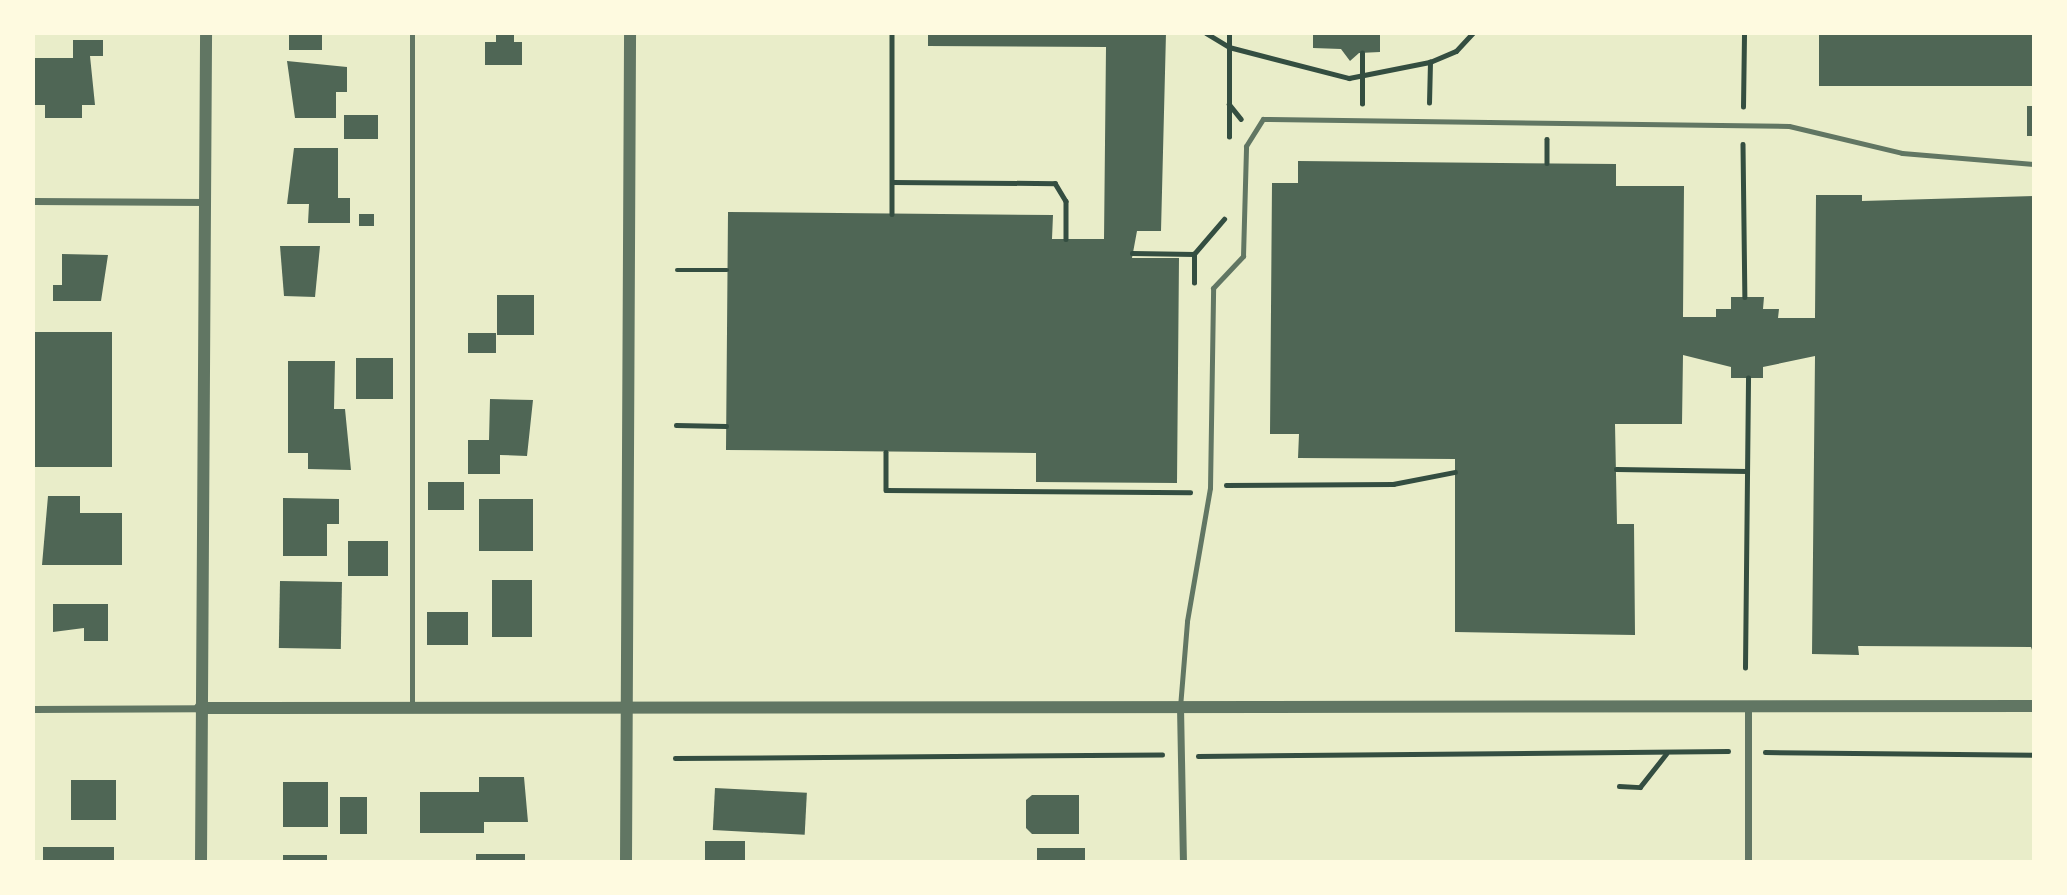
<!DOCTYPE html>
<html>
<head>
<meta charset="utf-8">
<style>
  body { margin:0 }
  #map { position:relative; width:2067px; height:895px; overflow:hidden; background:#e9edc9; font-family:"Times New Roman",serif }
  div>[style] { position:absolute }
  .building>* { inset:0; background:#4f6655; transform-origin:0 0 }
  .path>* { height:4.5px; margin:-2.25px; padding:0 2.25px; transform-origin:2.25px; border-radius:2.25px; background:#344e41 }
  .service>* { height:5px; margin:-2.5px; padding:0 2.5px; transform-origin:2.5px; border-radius:2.5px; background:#617663 }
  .minor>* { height:7px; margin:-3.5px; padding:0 3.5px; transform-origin:3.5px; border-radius:3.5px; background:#617663 }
  .tertiary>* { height:12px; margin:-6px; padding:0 6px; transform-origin:6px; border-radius:6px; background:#617663 }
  span { translate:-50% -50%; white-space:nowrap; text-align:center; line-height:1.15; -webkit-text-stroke:7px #fefae0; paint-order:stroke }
  .frame { position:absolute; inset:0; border:35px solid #fefae0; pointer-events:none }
</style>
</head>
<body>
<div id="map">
  <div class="building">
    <div style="left:289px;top:33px;width:33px;height:17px"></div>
    <div style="clip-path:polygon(496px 33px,514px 33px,514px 42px,522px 42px,522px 65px,485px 65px,485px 42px,496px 42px)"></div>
    <div style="clip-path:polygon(928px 33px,1166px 33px,1161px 231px,1137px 231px,1132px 258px,1179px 258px,1177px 483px,1036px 482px,1036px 453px,726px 450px,728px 212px,1053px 215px,1052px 239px,1104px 239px,1106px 47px,928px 46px)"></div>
    <div style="clip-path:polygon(1313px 33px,1380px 33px,1380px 52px,1359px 53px,1350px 61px,1341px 49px,1313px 48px)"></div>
    <div style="left:1819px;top:33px;width:215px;height:53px"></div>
    <div style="clip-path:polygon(73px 40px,103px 40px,103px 56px,90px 56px,95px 105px,82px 105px,82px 118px,45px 118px,45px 105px,33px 105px,33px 58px,73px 58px)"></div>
    <div style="clip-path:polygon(287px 61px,347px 67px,347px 92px,336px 92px,336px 118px,295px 118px)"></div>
    <div style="left:2027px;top:106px;width:7px;height:30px"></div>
    <div style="left:344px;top:115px;width:34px;height:24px"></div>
    <div style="clip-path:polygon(294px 148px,338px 148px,338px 198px,350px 198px,350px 223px,308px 223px,309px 204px,287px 204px)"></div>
    <div style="clip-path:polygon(1298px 161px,1616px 164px,1616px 186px,1684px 186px,1683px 317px,1716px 317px,1716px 309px,1731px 309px,1731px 297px,1764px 297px,1763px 309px,1779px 309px,1778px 318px,1815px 318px,1816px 195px,1862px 195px,1862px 201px,2034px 196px,2034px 656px,2031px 647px,1858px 646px,1859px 655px,1812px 654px,1815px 356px,1763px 367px,1763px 378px,1731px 378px,1731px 367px,1683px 355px,1682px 424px,1615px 424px,1617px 524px,1634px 524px,1635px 635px,1455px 632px,1455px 459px,1298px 458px,1299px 434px,1270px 434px,1272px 183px,1298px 183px)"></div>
    <div style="left:359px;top:214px;width:15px;height:12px"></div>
    <div style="clip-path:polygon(280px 246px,320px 246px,315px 297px,284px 296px)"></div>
    <div style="clip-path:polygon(62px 254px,108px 255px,101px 301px,53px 301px,53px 285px,62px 285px)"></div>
    <div style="left:497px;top:295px;width:37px;height:40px"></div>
    <div style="left:33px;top:332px;width:79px;height:135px"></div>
    <div style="left:468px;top:333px;width:28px;height:20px"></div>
    <div style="left:356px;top:358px;width:37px;height:41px"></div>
    <div style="clip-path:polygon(288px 361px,335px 361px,334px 409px,345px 409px,351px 470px,308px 469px,308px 453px,288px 453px)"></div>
    <div style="clip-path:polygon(490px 399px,533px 400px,527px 456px,500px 455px,500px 474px,468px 474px,468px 440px,489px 440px)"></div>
    <div style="left:428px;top:482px;width:36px;height:28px"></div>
    <div style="clip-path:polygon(48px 496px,80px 496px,80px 513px,122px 513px,122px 565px,42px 565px)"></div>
    <div style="clip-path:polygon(283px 498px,339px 499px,339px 524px,327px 524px,327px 556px,283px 556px)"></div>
    <div style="left:479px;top:499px;width:54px;height:52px"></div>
    <div style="left:348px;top:541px;width:40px;height:35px"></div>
    <div style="left:492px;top:580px;width:40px;height:57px"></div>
    <div style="left:280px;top:581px;width:62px;height:67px;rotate:1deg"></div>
    <div style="clip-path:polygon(53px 604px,108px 604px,108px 641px,84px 641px,84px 628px,53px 632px)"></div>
    <div style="left:427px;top:612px;width:41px;height:33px"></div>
    <div style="clip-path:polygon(479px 777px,524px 777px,528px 822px,484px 822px,484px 833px,420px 833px,420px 792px,479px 792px)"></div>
    <div style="left:71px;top:780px;width:45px;height:40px"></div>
    <div style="left:283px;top:782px;width:45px;height:45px"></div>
    <div style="left:715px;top:788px;width:92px;height:42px;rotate:3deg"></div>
    <div style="clip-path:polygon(1032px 795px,1079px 795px,1079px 834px,1032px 834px,1026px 828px,1026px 800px)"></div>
    <div style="left:340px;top:797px;width:27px;height:37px"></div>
    <div style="left:705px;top:841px;width:40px;height:21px"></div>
    <div style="left:43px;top:847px;width:71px;height:15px"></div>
    <div style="left:1037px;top:848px;width:48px;height:14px"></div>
    <div style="left:476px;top:854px;width:49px;height:8px"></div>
    <div style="left:283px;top:855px;width:44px;height:7px"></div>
  </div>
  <div class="path">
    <div style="left:892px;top:33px;width:181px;rotate:90deg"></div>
    <div style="left:1206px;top:33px;width:27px;rotate:31deg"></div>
    <div style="left:1229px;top:47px;width:124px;rotate:14.5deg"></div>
    <div style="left:1349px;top:78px;width:83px;rotate:-11.2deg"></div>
    <div style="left:1430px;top:62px;width:28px;rotate:-23deg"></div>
    <div style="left:1456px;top:51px;width:25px;rotate:-47deg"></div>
    <div style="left:1429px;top:103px;width:41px;rotate:-88.6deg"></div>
    <div style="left:1229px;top:104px;width:19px;rotate:51deg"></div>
    <div style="left:1362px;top:104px;width:51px;rotate:-90deg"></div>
    <div style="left:1743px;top:107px;width:74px;rotate:-89.2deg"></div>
    <div style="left:1229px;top:137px;width:104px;rotate:-90deg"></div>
    <div style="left:1547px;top:139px;width:24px;rotate:90deg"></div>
    <div style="left:1743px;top:144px;width:153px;rotate:89.3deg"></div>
    <div style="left:892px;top:182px;width:163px;rotate:0.4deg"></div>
    <div style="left:1055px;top:183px;width:21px;rotate:59deg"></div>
    <div style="left:1066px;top:201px;width:38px;rotate:90deg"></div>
    <div style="left:1132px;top:253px;width:62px;rotate:0.9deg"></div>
    <div style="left:677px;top:270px;width:50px"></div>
    <div style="left:1194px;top:283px;width:29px;rotate:-90deg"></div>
    <div style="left:1194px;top:254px;width:46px;rotate:-49.4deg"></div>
    <div style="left:676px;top:425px;width:50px;rotate:1.1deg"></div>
    <div style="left:886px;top:452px;width:38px;rotate:90deg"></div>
    <div style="left:886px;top:490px;width:304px;rotate:0.4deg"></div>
    <div style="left:1616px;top:469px;width:131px;rotate:0.9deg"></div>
    <div style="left:1226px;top:485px;width:167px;rotate:-0.3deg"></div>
    <div style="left:1393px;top:484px;width:63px;rotate:-11deg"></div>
    <div style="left:1745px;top:668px;width:290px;rotate:-89.4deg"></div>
    <div style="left:1765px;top:752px;width:269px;rotate:0.6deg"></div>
    <div style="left:1198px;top:756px;width:530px;rotate:-0.54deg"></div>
    <div style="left:675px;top:758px;width:487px;rotate:-0.4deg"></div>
    <div style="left:1619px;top:786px;width:21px;rotate:3deg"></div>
    <div style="left:1640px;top:787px;width:42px;rotate:-51.8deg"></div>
  </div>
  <div class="service">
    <div style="left:412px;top:706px;width:673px;rotate:-90deg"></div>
    <div style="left:1180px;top:707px;width:86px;rotate:-85.3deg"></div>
    <div style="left:1187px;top:621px;width:135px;rotate:-80.2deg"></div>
    <div style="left:1210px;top:488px;width:200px;rotate:-89.1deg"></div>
    <div style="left:1213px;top:288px;width:44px;rotate:-46.8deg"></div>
    <div style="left:1243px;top:256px;width:110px;rotate:-88.4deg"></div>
    <div style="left:1246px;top:146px;width:32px;rotate:-58deg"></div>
    <div style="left:1263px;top:119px;width:526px;rotate:0.76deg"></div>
    <div style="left:1789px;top:126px;width:116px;rotate:13.4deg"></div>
    <div style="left:1902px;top:153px;width:132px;rotate:4.8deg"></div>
  </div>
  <div class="minor">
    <div style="left:33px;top:201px;width:173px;rotate:0.3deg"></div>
    <div style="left:1180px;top:707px;width:155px;rotate:88.9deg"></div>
    <div style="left:33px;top:709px;width:167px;rotate:-0.3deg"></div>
    <div style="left:1748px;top:862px;width:156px;rotate:-90deg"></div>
  </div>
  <div class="tertiary">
    <div style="left:200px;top:708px;width:1834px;rotate:-0.06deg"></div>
    <div style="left:201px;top:862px;width:829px;rotate:-89.65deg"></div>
    <div style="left:626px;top:862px;width:829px;rotate:-89.72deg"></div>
  </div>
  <div class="frame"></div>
</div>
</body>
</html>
